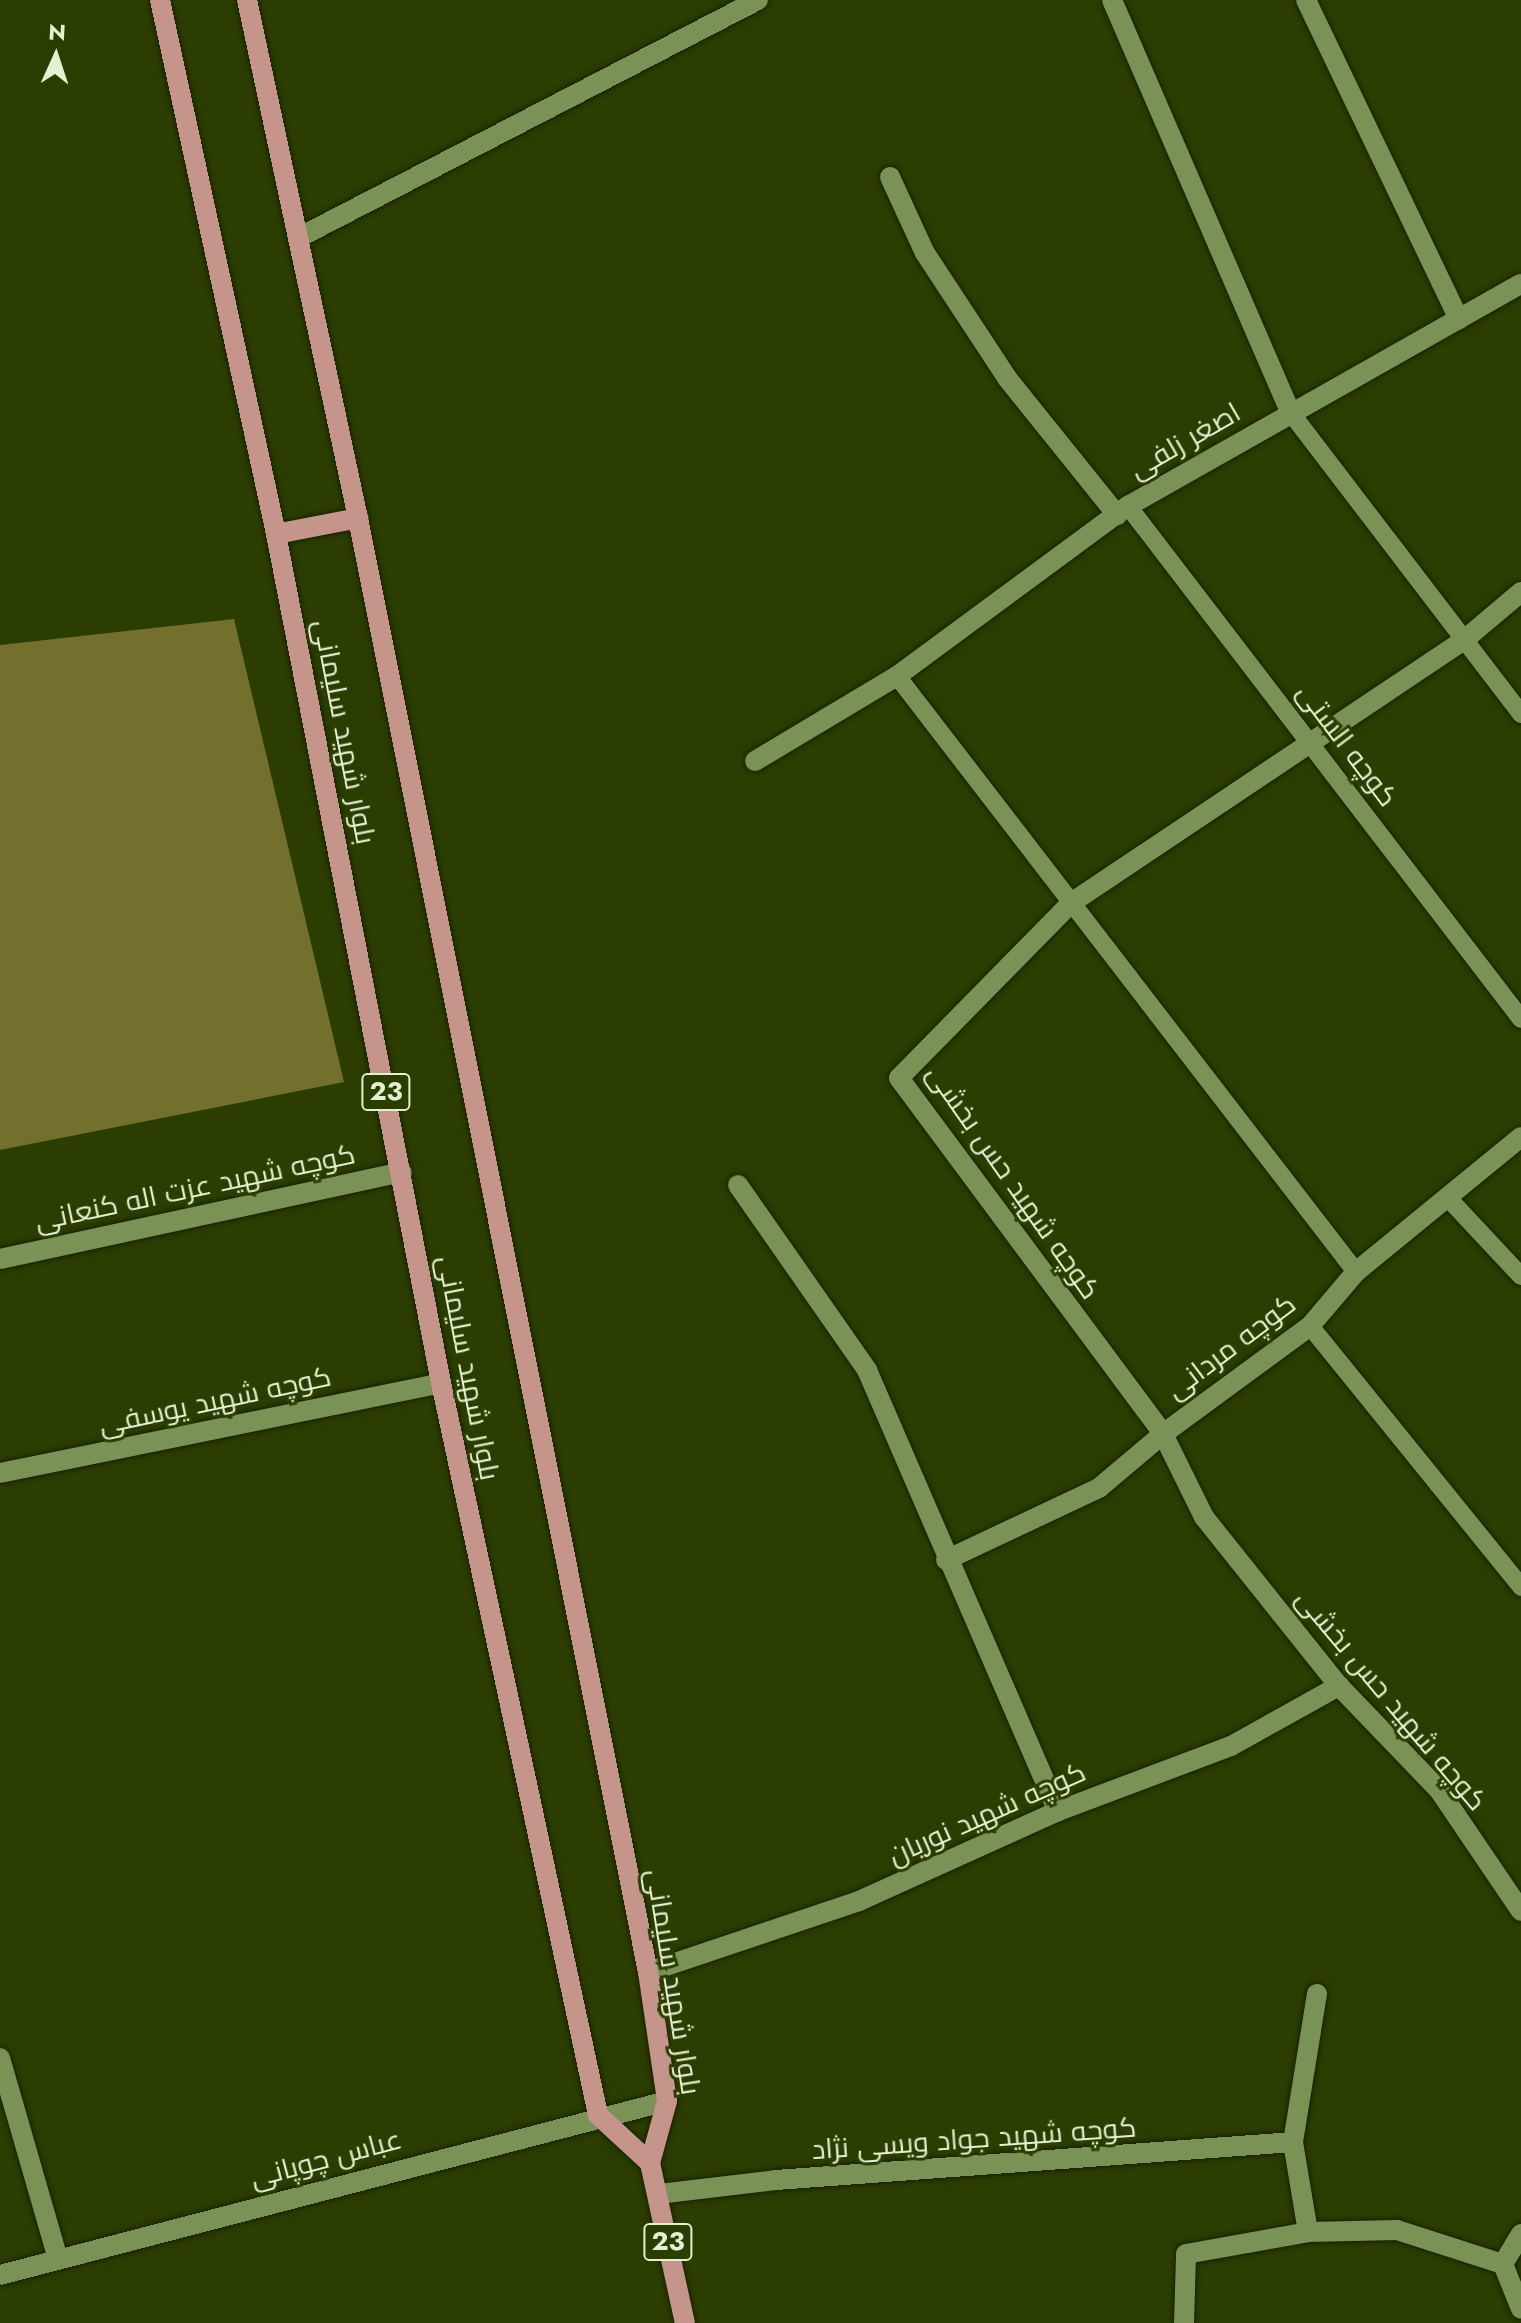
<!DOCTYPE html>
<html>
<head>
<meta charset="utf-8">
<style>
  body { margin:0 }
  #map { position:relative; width:1521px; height:2323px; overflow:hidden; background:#2b3d00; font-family:Jost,Cairo,sans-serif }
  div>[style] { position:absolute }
  .building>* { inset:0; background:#736f2d }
  .roads { filter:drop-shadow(0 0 2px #182204) drop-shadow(0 0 2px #182204) }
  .service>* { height:18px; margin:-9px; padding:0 9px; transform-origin:9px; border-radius:9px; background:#7b9256 }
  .minor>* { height:20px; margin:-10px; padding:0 10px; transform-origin:10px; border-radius:10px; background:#7b9256 }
  .primary>* { height:20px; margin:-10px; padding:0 10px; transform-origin:10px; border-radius:10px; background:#c5948a }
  span { translate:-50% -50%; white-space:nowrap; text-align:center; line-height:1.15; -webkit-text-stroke:6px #2b3d00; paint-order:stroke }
  .shield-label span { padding:2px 6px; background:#2b3d00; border:2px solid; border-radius:6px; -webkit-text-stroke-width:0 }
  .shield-label { font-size:26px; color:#e3f0d1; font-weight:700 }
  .street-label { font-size:28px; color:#e3f0d1 }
  .north { position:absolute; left:16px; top:16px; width:80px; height:80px; -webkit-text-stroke:6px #2b3d00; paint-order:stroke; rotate:3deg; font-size:22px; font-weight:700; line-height:32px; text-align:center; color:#e3f0d1 }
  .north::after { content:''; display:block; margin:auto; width:28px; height:36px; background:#e3f0d1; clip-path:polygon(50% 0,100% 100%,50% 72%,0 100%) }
</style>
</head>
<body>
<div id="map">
  <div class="building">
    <div style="clip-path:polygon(234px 619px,344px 1082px,0 1150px,0 645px)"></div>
  </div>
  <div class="roads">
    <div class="service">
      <div style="left:1291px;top:413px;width:379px;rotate:52.6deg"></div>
      <div style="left:1128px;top:506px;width:646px;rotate:52.54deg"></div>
      <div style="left:897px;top:676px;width:752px;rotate:52.4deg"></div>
      <div style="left:1448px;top:1198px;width:107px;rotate:46.9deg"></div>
      <div style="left:1310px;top:1326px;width:336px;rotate:51deg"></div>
    </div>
    <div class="minor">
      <div style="left:1112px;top:0;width:450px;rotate:66.6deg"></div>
      <div style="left:1306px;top:0;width:354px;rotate:64.4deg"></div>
      <div style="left:890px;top:177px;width:84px;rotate:65.3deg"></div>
      <div style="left:925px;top:253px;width:149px;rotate:56.7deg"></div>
      <div style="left:1007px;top:378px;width:176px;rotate:51.2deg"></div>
      <div style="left:298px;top:238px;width:518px;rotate:-27.36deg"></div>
      <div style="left:1521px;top:592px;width:75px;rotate:139.9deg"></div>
      <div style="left:1464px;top:640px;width:473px;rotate:146.2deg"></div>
      <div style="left:1071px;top:903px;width:245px;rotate:134.5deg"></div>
      <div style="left:899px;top:1078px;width:443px;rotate:53.4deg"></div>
      <div style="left:1163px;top:1434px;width:93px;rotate:63.7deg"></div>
      <div style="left:1204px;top:1517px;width:216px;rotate:51.4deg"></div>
      <div style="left:1339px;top:1686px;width:144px;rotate:46.1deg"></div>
      <div style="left:1439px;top:1790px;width:146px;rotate:55.9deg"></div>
      <div style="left:755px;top:761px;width:165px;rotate:-30.9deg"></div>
      <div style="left:897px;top:676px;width:287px;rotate:-36.4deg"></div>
      <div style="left:1128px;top:506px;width:451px;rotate:-29.5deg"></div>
      <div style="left:738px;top:1185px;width:226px;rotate:55.1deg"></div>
      <div style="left:867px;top:1370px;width:481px;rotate:66.6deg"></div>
      <div style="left:0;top:1259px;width:411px;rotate:-12.2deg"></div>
      <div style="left:0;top:1473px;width:450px;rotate:-11.5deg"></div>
      <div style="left:946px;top:1560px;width:169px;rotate:-25.2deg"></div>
      <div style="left:1099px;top:1488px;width:84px;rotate:-40.2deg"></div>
      <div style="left:1163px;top:1434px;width:182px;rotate:-36.3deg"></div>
      <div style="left:1310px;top:1326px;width:71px;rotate:-49.6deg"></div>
      <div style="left:1356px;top:1272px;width:213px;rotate:-39.3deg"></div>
      <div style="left:648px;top:1972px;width:223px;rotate:-18.6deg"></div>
      <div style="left:859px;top:1901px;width:218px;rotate:-24.3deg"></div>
      <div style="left:1058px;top:1811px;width:185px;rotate:-20.6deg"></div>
      <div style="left:1231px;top:1746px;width:124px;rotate:-29.1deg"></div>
      <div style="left:0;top:2058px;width:209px;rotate:73.9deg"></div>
      <div style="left:659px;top:2194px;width:118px;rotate:-6.8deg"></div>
      <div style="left:776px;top:2180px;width:518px;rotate:-4.2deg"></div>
      <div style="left:1308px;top:2232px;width:91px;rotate:-99.5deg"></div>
      <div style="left:1293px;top:2142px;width:150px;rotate:-80.8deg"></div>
      <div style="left:1521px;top:2234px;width:35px;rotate:121deg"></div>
      <div style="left:1503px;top:2264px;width:48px;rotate:68.2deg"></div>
      <div style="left:0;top:2275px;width:689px;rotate:-14.62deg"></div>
      <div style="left:1184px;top:2323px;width:69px;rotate:-88.3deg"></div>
      <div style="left:1186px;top:2254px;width:124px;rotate:-10.2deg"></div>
      <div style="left:1308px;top:2232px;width:89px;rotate:-1.3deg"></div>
      <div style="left:1397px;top:2230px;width:111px;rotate:17.8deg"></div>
    </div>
    <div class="primary">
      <div style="left:160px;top:0;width:546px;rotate:77.74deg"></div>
      <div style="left:276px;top:534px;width:865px;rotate:79deg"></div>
      <div style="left:441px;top:1383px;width:749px;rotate:77.89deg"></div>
      <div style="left:598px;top:2115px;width:71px;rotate:42.7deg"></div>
      <div style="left:247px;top:0;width:530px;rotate:77.91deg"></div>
      <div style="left:358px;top:518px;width:1483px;rotate:78.72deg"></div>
      <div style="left:648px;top:1972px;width:130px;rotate:81.6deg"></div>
      <div style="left:667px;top:2101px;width:64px;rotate:105.3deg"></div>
      <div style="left:276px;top:534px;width:84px;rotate:-11deg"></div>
      <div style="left:650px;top:2163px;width:164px;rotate:77.7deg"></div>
    </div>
  </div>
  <div class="shield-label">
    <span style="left:386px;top:1092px">23</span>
    <span style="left:668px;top:2242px">23</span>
  </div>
  <div class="street-label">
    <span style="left:1185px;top:441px;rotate:-30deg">اصغر زلفی</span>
    <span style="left:344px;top:732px;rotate:79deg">بلوار شهید سلیمانی</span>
    <span style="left:1347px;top:745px;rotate:53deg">کوچه الستی</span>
    <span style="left:1013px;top:1182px;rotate:55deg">کوچه شهید حس بخشی</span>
    <span style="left:195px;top:1188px;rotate:-12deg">کوچه شهید عزت اله کنعانی</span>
    <span style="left:1231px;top:1347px;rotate:-37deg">کوچه مردانی</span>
    <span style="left:468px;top:1368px;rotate:79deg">بلوار شهید سلیمانی</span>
    <span style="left:215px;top:1401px;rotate:-12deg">کوچه شهید یوسفی</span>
    <span style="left:1391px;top:1700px;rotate:50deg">کوچه شهید حس بخشی</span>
    <span style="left:987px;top:1814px;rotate:-24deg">کوچه شهید نوریان</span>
    <span style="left:673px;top:1982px;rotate:81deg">بلوار شهید سلیمانی</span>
    <span style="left:974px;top:2139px;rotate:-4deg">کوچه شهید جواد ویسی نژاد</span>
    <span style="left:326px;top:2159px;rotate:-15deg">عباس چوپانی</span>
  </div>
  <div class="north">N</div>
</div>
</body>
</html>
